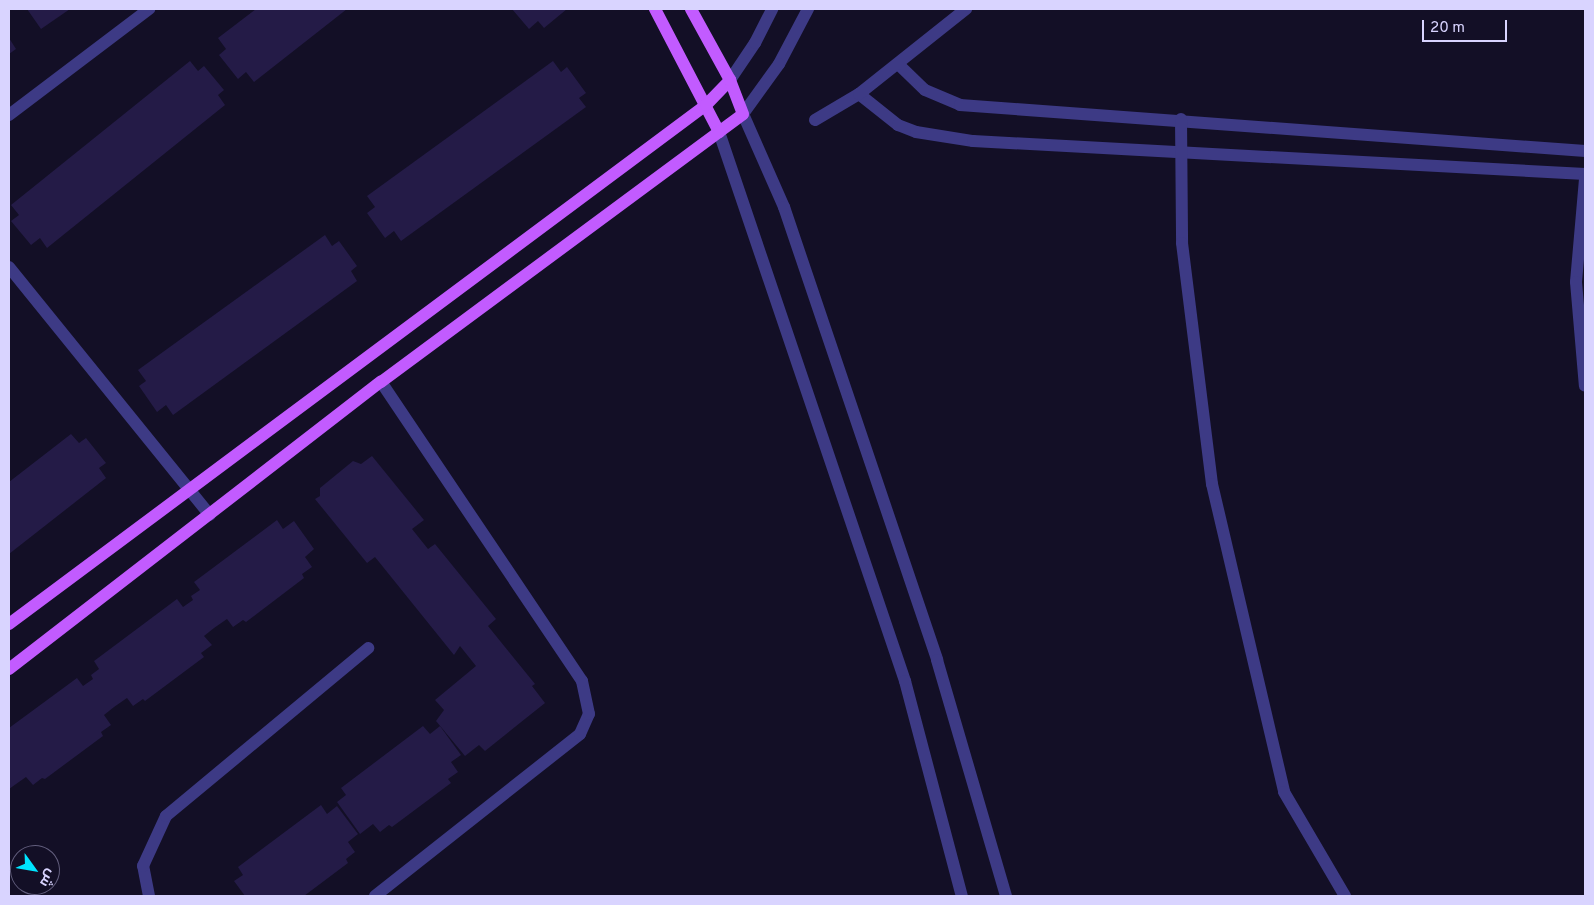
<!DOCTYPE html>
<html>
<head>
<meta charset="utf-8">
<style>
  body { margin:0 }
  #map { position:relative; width:1594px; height:905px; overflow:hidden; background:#130f26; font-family:Overpass,Cairo,sans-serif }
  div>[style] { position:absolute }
  .building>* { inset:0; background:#241b47 }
  .minor>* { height:12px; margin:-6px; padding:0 6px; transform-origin:6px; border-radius:6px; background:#3d3a85 }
  .major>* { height:12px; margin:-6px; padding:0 6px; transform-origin:6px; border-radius:6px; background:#c25bff }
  span { translate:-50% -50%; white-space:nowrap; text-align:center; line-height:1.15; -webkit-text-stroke:4px #130f26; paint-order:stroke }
  .frame { position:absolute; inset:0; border:10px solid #d9d4ff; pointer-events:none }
  .north { position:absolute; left:10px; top:845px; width:50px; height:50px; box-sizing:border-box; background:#130f26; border:1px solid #625e7d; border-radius:50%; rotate:122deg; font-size:14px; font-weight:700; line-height:20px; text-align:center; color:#d9d4ff }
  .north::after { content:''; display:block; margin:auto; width:18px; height:22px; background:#00e5ff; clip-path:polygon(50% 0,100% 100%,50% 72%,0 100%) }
  .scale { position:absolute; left:1422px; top:20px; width:85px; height:22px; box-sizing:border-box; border:2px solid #d9d4ff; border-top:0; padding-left:6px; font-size:15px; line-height:18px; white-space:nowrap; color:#d9d4ff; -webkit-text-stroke:4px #130f26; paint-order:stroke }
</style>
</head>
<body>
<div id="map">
  <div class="building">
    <div style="clip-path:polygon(27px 9px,70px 9px,41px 29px)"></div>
    <div style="clip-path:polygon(256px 9px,347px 9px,254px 82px,246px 72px,238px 79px,219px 55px,226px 49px,218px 38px)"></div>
    <div style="clip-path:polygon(512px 9px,567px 9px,544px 28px,538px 21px,529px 29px)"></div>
    <div style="clip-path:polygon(9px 38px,16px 49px,9px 54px)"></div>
    <div style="clip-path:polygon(190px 61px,198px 71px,204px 66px,224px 90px,218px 95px,225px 105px,47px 248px,40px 238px,31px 245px,11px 221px,19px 215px,11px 205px)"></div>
    <div style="clip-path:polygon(553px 61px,561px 72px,567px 67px,586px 93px,579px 98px,586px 107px,401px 241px,394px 231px,385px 238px,367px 213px,375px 207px,367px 196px)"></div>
    <div style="clip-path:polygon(325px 235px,332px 246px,339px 241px,357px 266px,351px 271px,357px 281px,173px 415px,166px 405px,157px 412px,139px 386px,146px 381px,138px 370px)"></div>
    <div style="clip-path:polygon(71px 434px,79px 443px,86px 438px,106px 463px,99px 468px,106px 478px,9px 554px,9px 482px)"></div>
    <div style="clip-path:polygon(372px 456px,424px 520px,412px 529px,428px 549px,435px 544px,496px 619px,488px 626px,535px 684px,532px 686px,545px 703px,485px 751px,479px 745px,465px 756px,436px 721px,444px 710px,435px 700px,476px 666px,460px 646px,454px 655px,375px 557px,367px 563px,315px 499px,320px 496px,320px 488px,353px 461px,361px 464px)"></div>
    <div style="clip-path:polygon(277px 520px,283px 529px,294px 521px,314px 549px,305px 557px,312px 567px,302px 574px,304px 578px,246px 622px,243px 620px,233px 627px,227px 619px,214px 628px,204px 636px,212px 645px,201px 653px,204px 657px,145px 701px,143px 699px,133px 706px,127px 698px,114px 707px,104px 715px,111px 725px,101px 732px,103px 736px,45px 779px,42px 778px,33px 785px,26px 777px,9px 789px,9px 728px,77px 678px,83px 686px,93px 679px,91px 675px,99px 669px,94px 661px,177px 599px,183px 607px,193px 600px,191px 596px,200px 590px,194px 582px)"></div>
    <div style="clip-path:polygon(423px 726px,430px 734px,440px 726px,461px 755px,451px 762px,458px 772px,448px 779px,451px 783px,392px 827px,389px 825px,380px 832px,373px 824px,360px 834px,337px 802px,346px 795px,341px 788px)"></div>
    <div style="clip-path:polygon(321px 805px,327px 814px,337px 806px,358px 834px,348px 842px,355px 852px,346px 859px,348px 863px,304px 896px,245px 896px,234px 881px,243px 875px,238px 867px)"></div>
  </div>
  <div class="minor">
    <div style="left:808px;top:9px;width:62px;rotate:117.8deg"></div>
    <div style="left:779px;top:64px;width:62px;rotate:125.8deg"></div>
    <div style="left:743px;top:114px;width:102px;rotate:66.2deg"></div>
    <div style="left:784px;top:207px;width:478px;rotate:71.3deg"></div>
    <div style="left:937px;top:660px;width:246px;rotate:73.7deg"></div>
    <div style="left:898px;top:64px;width:37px;rotate:44deg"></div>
    <div style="left:925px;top:90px;width:38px;rotate:23deg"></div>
    <div style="left:960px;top:105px;width:627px;rotate:4.21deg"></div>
    <div style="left:730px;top:80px;width:45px;rotate:-56deg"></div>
    <div style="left:755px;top:43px;width:38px;rotate:-63deg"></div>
    <div style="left:859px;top:94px;width:50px;rotate:38.5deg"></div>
    <div style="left:898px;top:125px;width:19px;rotate:21deg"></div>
    <div style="left:916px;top:132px;width:58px;rotate:9deg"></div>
    <div style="left:973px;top:141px;width:613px;rotate:3.09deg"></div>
    <div style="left:9px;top:115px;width:176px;rotate:-37.1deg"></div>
    <div style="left:1181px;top:119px;width:124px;rotate:89.5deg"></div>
    <div style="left:1182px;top:243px;width:243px;rotate:82.9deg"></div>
    <div style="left:1212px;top:484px;width:316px;rotate:76.8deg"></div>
    <div style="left:1284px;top:792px;width:121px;rotate:59.6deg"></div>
    <div style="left:815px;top:120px;width:51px;rotate:-30.6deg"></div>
    <div style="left:859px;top:94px;width:137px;rotate:-38.5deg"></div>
    <div style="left:719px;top:132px;width:580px;rotate:71.28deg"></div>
    <div style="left:905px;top:681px;width:222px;rotate:75.2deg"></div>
    <div style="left:1585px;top:179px;width:103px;rotate:95deg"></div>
    <div style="left:1576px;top:282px;width:104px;rotate:85.1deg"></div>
    <div style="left:9px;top:267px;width:319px;rotate:51deg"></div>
    <div style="left:149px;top:896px;width:31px;rotate:-101deg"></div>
    <div style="left:143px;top:866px;width:55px;rotate:-65.3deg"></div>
    <div style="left:166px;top:816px;width:263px;rotate:-39.7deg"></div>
    <div style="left:375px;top:896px;width:261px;rotate:-38.3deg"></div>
    <div style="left:580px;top:734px;width:22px;rotate:-66deg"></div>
    <div style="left:589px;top:714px;width:34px;rotate:-102deg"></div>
    <div style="left:582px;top:681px;width:360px;rotate:-123.9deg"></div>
  </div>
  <div class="major">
    <div style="left:655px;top:9px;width:139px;rotate:62.5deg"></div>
    <div style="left:9px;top:624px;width:869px;rotate:-36.67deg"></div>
    <div style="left:706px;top:105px;width:35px;rotate:-46deg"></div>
    <div style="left:9px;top:669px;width:470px;rotate:-37.7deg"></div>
    <div style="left:381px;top:382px;width:450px;rotate:-36.5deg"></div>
    <div style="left:743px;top:114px;width:36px;rotate:-111deg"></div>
    <div style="left:730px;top:80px;width:81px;rotate:-118.8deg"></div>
  </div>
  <div class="frame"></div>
  <div class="north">ش</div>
  <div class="scale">20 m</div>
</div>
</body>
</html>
